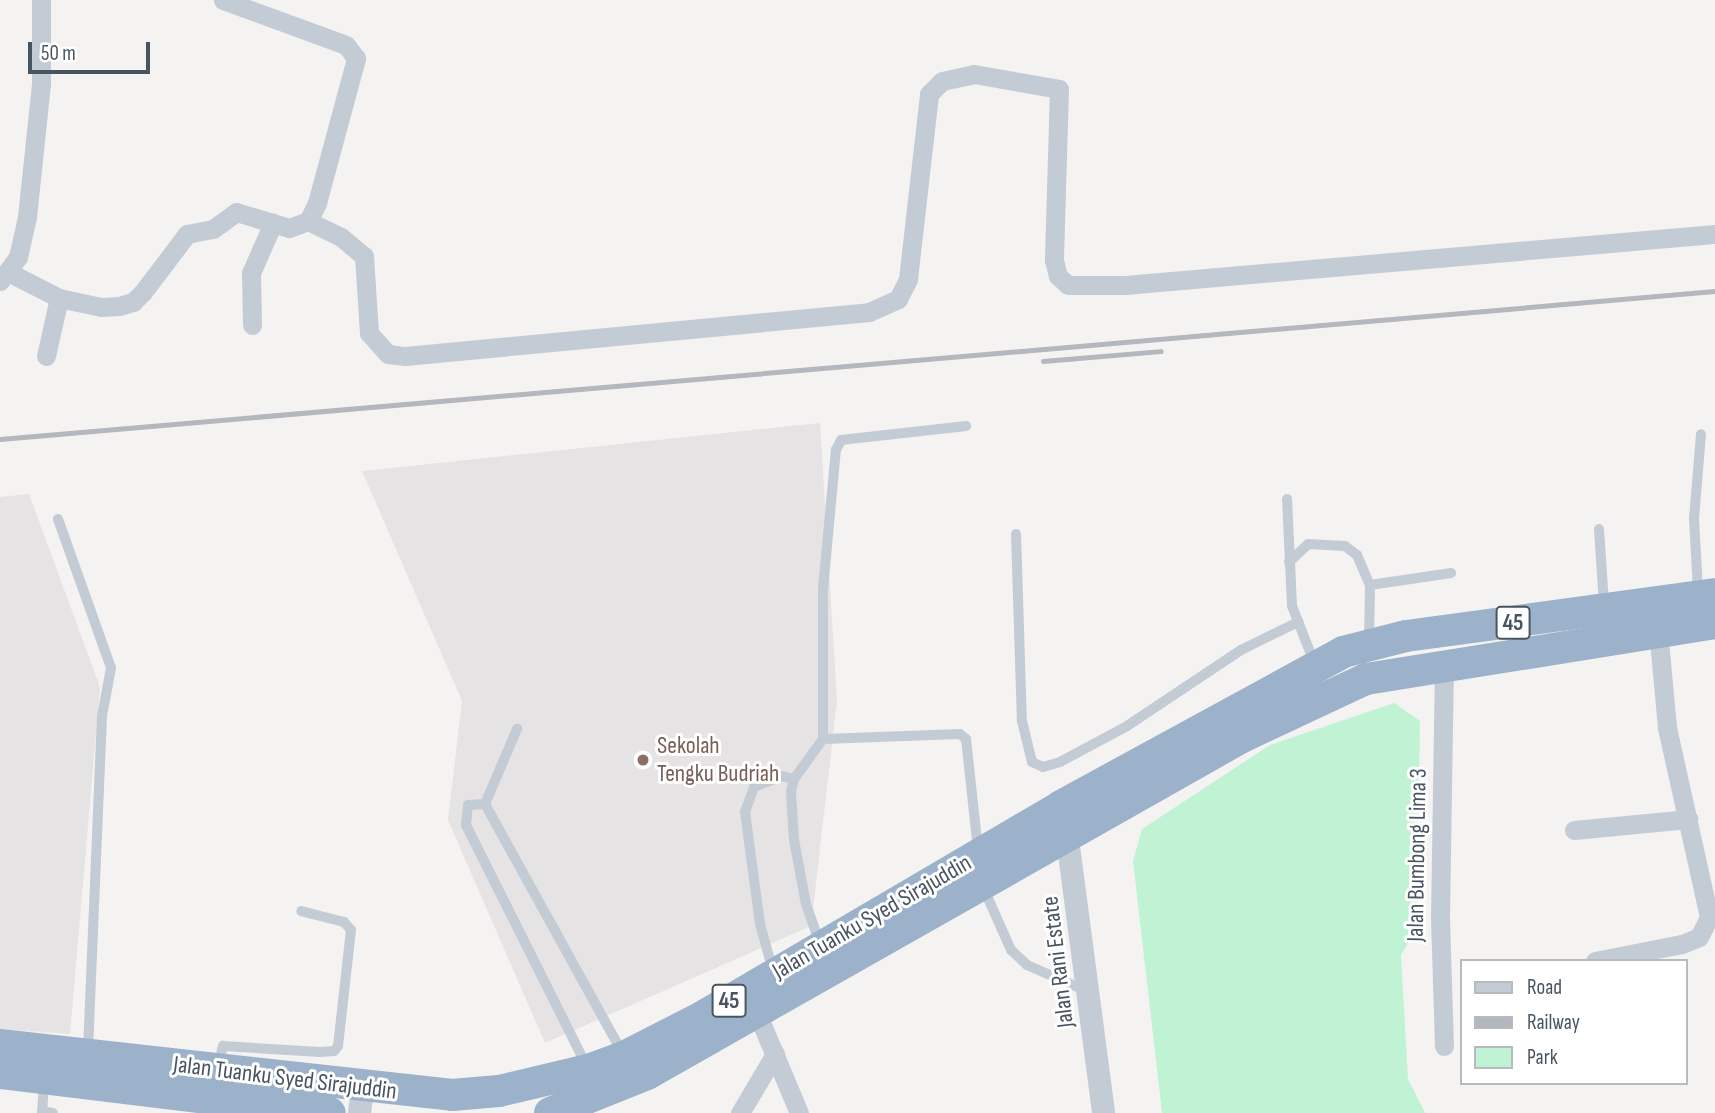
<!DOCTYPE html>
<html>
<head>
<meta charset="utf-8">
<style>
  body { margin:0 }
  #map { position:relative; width:1715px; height:1113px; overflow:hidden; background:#f5f2f2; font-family:"Sofia Sans Condensed",sans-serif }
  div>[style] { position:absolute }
  .education>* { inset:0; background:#e6e3e4 }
  .green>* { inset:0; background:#c0f3d4 }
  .service>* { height:10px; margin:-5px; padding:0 5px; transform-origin:5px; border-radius:5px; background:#c3ccd4 }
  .minor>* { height:19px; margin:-9.5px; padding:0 9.5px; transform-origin:9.5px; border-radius:9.5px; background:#c3ccd4 }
  .tertiary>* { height:23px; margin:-11.5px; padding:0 11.5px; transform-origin:11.5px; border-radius:11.5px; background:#c3ccd4 }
  .trunk>* { height:32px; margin:-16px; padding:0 16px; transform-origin:16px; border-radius:16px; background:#9cb2ca }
  .rail>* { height:5px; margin:-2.5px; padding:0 2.5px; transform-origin:2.5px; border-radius:2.5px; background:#b4b7bd }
  .dots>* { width:19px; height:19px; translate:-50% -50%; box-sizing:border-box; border:4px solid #fff; border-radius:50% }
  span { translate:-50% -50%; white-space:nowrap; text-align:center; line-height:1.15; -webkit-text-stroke:6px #fff; paint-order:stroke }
  .shield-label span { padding:2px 5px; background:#fff; border:2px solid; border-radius:5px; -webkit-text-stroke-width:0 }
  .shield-label { font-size:23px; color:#485561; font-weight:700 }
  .education-label { font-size:24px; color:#785e54 }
  .left { translate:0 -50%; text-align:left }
  .street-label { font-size:24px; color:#485561 }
  .legend { position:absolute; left:1460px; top:959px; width:228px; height:126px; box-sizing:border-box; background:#fff; border:2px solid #b6bbc0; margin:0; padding:9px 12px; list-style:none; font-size:21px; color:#485561 }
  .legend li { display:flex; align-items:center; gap:14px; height:35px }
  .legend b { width:35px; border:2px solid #b6bbc0 }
  .scale { position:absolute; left:28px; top:42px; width:122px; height:32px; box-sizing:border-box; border:4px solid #485561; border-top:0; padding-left:9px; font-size:21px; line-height:24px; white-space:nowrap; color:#485561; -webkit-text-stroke:5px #fff; paint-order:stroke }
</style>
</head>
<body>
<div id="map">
  <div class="education">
    <div style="clip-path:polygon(820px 423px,837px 701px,811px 926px,545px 1043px,448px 820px,462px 701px,362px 471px)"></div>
    <div style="clip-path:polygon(29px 494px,100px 687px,70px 1034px,0 1029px,0 497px)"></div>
  </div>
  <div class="green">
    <div style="clip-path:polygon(1394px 703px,1420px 721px,1417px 928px,1401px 955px,1408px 1079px,1425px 1113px,1162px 1113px,1133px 861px,1142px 829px,1270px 745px)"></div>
  </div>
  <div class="service">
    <div style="left:1287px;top:499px;width:107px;rotate:87.3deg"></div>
    <div style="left:1292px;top:606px;width:60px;rotate:68.6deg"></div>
    <div style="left:58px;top:519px;width:158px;rotate:70.4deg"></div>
    <div style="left:111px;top:668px;width:49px;rotate:100.6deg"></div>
    <div style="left:102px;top:716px;width:334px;rotate:92.4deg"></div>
    <div style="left:1599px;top:529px;width:76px;rotate:86.2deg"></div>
    <div style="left:1016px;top:534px;width:187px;rotate:88.2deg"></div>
    <div style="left:1022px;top:721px;width:42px;rotate:76.3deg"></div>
    <div style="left:1032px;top:762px;width:12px;rotate:24deg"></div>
    <div style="left:1043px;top:767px;width:18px;rotate:-16deg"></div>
    <div style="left:1060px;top:762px;width:76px;rotate:-28.2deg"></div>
    <div style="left:1127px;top:726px;width:137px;rotate:-33.7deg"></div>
    <div style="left:1241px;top:650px;width:64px;rotate:-26.2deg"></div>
    <div style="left:1289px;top:562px;width:26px;rotate:-43deg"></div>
    <div style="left:1308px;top:544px;width:37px;rotate:3deg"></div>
    <div style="left:1345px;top:546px;width:15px;rotate:37deg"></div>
    <div style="left:1357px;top:555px;width:33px;rotate:67deg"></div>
    <div style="left:1698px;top:592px;width:73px;rotate:-93.1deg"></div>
    <div style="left:1694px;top:519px;width:85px;rotate:-85.3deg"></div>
    <div style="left:1369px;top:642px;width:57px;rotate:-89deg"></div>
    <div style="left:1370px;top:585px;width:82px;rotate:-8.4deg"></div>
    <div style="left:823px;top:739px;width:137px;rotate:-2.1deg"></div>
    <div style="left:960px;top:734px;width:8px;rotate:40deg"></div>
    <div style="left:966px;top:739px;width:112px;rotate:83.8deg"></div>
    <div style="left:485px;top:804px;width:17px;rotate:177deg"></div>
    <div style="left:468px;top:805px;width:20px;rotate:96deg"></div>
    <div style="left:466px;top:825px;width:268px;rotate:63.4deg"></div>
    <div style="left:485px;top:804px;width:283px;rotate:61.1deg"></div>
    <div style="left:485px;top:804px;width:82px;rotate:-66.9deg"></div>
    <div style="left:983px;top:887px;width:69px;rotate:66deg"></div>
    <div style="left:1011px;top:950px;width:22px;rotate:43deg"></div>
    <div style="left:1027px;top:965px;width:62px;rotate:23.7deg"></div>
    <div style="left:820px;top:944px;width:42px;rotate:-109.3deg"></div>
    <div style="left:806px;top:904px;width:65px;rotate:-100.6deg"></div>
    <div style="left:794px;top:840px;width:48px;rotate:-93.6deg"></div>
    <div style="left:791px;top:792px;width:13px;rotate:-77deg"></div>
    <div style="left:794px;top:779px;width:49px;rotate:-54.1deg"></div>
    <div style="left:823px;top:739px;width:150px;rotate:-90deg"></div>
    <div style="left:823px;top:589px;width:140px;rotate:-84.7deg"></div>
    <div style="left:836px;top:450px;width:11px;rotate:-63deg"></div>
    <div style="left:841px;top:440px;width:126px;rotate:-6.4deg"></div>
    <div style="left:773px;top:971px;width:49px;rotate:-105.5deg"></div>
    <div style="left:760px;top:924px;width:113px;rotate:-97.6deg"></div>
    <div style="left:745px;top:812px;width:27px;rotate:-70deg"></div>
    <div style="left:754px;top:787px;width:30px;rotate:-21deg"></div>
    <div style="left:782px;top:776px;width:12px;rotate:14deg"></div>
    <div style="left:218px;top:1066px;width:21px;rotate:-76deg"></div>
    <div style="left:223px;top:1046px;width:97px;rotate:3.5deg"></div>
    <div style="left:320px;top:1052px;width:14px;rotate:-4deg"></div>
    <div style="left:334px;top:1051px;width:6px;rotate:-51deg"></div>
    <div style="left:338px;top:1046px;width:117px;rotate:-83.6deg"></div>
    <div style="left:351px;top:930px;width:11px;rotate:-131deg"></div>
    <div style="left:344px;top:922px;width:44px;rotate:-165.7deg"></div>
    <div style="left:42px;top:1111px;width:11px;rotate:10deg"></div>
    <div style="left:42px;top:1113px;width:30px;rotate:-86deg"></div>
  </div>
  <div class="minor">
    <div style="left:308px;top:221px;width:37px;rotate:26deg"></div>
    <div style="left:341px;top:237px;width:30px;rotate:40deg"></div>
    <div style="left:364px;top:256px;width:77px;rotate:86.3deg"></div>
    <div style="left:369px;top:333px;width:28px;rotate:48deg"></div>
    <div style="left:388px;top:354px;width:17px;rotate:7deg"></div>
    <div style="left:405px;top:356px;width:466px;rotate:-5.4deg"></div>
    <div style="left:869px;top:312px;width:32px;rotate:-24deg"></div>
    <div style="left:898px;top:299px;width:22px;rotate:-63deg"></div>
    <div style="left:908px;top:279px;width:186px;rotate:-83.5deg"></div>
    <div style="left:929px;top:94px;width:18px;rotate:-45deg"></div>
    <div style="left:942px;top:81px;width:33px;rotate:-12deg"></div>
    <div style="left:974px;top:74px;width:86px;rotate:10deg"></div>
    <div style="left:1059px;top:89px;width:171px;rotate:91.7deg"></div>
    <div style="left:1054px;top:260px;width:16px;rotate:76deg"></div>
    <div style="left:1058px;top:276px;width:13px;rotate:42deg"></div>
    <div style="left:1068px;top:285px;width:57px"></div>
    <div style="left:1125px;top:285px;width:592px;rotate:-4.94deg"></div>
    <div style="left:10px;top:273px;width:55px;rotate:27deg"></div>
    <div style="left:59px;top:298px;width:43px;rotate:12.1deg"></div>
    <div style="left:101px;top:307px;width:18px;rotate:-3deg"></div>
    <div style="left:119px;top:306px;width:15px;rotate:-16deg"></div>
    <div style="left:133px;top:302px;width:14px;rotate:-45deg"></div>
    <div style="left:143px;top:292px;width:73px;rotate:-52.8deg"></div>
    <div style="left:187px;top:234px;width:26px;rotate:-11deg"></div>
    <div style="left:213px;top:229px;width:29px;rotate:-36deg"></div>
    <div style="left:236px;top:212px;width:55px;rotate:16.8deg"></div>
    <div style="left:289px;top:228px;width:20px;rotate:-20deg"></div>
    <div style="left:308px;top:221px;width:20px;rotate:-63deg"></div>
    <div style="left:317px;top:203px;width:150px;rotate:-74.9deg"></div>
    <div style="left:356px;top:58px;width:16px;rotate:-128deg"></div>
    <div style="left:346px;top:45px;width:131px;rotate:-159.9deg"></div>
    <div style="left:0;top:281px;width:30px;rotate:-53deg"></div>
    <div style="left:18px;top:257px;width:41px;rotate:-77.3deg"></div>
    <div style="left:27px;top:217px;width:134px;rotate:-84deg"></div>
    <div style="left:41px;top:84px;width:84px;rotate:-90deg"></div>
    <div style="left:252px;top:325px;width:52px;rotate:-91.1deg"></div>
    <div style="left:251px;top:273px;width:55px;rotate:-66.3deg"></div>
    <div style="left:46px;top:356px;width:59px;rotate:-77.4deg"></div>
    <div style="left:1574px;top:830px;width:115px;rotate:-5.5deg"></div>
    <div style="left:1595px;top:961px;width:89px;rotate:-11.1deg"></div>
    <div style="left:1682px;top:944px;width:18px;rotate:-22deg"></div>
    <div style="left:1699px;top:937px;width:22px;rotate:-63deg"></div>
    <div style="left:1709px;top:917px;width:195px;rotate:-102.5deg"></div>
    <div style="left:1667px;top:727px;width:97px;rotate:-95.3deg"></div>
    <div style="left:758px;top:1015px;width:106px;rotate:67.3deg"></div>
    <div style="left:1444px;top:1046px;width:128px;rotate:-91.8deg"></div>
    <div style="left:1440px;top:918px;width:254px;rotate:-89.1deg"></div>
    <div style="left:740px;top:1113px;width:69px;rotate:-59.3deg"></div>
  </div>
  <div class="tertiary">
    <div style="left:1065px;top:823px;width:292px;rotate:82.5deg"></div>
    <div style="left:359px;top:1113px;width:24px;rotate:-83deg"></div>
  </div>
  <div class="trunk">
    <div style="left:0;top:1045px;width:455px;rotate:6.3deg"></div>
    <div style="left:452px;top:1095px;width:47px;rotate:-4.9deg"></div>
    <div style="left:499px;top:1091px;width:91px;rotate:-13.3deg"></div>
    <div style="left:588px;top:1070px;width:38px;rotate:-20deg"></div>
    <div style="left:624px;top:1057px;width:88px;rotate:-27.1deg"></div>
    <div style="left:702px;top:1017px;width:416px;rotate:-30.4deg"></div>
    <div style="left:1061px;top:806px;width:321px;rotate:-28.6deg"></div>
    <div style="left:1343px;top:652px;width:65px;rotate:-14.3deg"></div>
    <div style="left:1406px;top:636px;width:312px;rotate:-7.7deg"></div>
    <div style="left:0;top:1073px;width:332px;rotate:6.9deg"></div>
    <div style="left:550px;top:1113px;width:105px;rotate:-21.9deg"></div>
    <div style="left:647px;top:1074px;width:684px;rotate:-29.53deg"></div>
    <div style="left:1242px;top:737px;width:137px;rotate:-25.1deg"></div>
    <div style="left:1366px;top:679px;width:353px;rotate:-9.1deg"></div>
  </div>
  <div class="rail">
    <div style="left:1043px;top:361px;width:118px;rotate:-4.8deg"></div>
    <div style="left:0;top:439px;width:1721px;rotate:-4.93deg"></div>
  </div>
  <div class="dots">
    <div style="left:643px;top:760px;background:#8d6e63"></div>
  </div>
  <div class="shield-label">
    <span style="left:1513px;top:623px">45</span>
    <span style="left:729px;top:1001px">45</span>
  </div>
  <div class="education-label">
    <span class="left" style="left:657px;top:760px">Sekolah<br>Tengku Budriah</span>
  </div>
  <div class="street-label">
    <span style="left:1417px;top:855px;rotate:-89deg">Jalan Bumbong Lima 3</span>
    <span style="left:872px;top:917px;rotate:-30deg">Jalan Tuanku Syed Sirajuddin</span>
    <span style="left:1058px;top:962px;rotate:-97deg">Jalan Rani Estate</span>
    <span style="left:285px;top:1078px;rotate:7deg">Jalan Tuanku Syed Sirajuddin</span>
  </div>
  <ul class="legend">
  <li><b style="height:9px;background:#c3ccd4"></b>Road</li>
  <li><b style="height:9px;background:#b4b7bd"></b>Railway</li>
  <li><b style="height:19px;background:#c0f3d4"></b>Park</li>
  </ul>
  <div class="scale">50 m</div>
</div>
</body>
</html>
